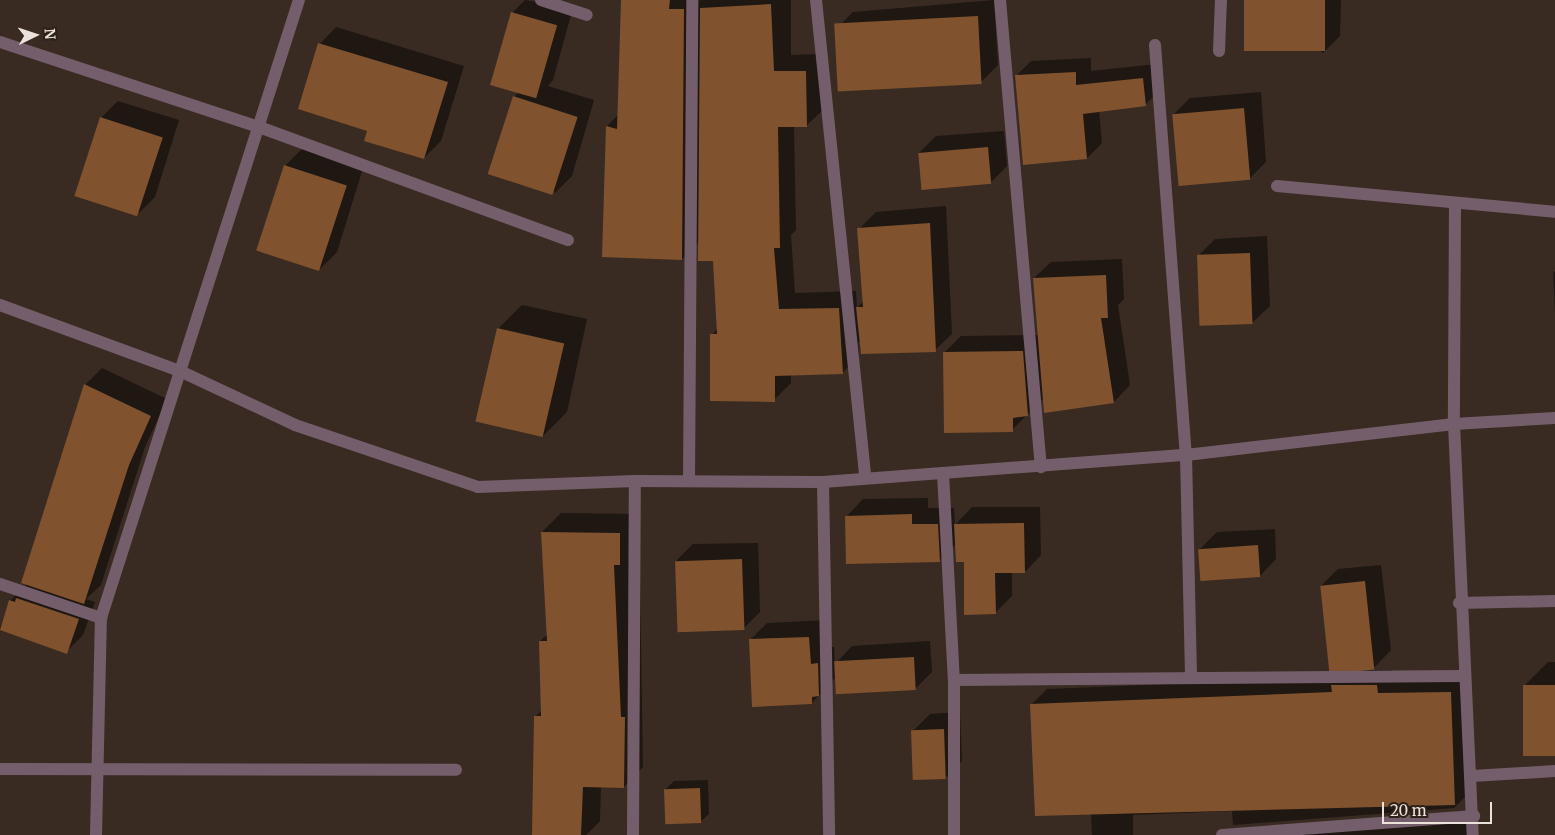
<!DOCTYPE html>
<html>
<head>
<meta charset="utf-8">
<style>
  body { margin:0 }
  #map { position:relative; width:1555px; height:835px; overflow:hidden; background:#392b22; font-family:Merriweather,serif }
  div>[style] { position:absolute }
  .shadow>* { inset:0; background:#0007 }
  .building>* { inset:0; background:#80522e; transform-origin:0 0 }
  .minor>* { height:12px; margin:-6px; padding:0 6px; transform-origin:6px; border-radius:6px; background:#755e6b }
  .tertiary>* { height:12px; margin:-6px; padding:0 6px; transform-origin:6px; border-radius:6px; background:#755e6b }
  span { translate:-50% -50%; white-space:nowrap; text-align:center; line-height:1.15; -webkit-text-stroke:4px #2e2118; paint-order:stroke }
  .north { position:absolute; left:10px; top:10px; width:50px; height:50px; -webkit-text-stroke:4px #2e2118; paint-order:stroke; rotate:86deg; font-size:14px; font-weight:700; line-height:20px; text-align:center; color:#ece2dc }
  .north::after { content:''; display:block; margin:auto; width:18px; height:22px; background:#ece2dc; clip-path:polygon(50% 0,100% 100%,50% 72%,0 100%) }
  .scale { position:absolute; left:1382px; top:802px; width:110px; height:22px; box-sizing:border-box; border:2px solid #ece2dc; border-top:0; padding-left:6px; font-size:15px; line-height:18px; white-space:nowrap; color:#ece2dc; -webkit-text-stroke:4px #2e2118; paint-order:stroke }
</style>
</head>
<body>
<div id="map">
  <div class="shadow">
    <div style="clip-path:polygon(525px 0,573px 8px,553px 80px,548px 86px,594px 100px,572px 176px,555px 193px,514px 97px,519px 92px,512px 13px)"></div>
    <div style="clip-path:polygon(623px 0,791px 0,791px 55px,823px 54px,824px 109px,807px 125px,794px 126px,796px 230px,791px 235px,795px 293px,856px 291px,857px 308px,864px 301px,859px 229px,876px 212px,946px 206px,952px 334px,935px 350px,858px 342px,859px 356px,842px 373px,791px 374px,791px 383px,774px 400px,712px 335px,718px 328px,715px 260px,700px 241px,682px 259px,603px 255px,607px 126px,618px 115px)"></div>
    <div style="clip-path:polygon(994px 0,998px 65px,981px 82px,836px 29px,853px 12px)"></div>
    <div style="clip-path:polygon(1245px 0,1341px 0,1340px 36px,1323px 53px)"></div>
    <div style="clip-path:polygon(336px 27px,464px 66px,441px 141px,424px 158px,368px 130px,320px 44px)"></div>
    <div style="clip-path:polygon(1091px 58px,1091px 71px,1157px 64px,1160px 90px,1145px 105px,1099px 110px,1102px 143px,1087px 158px,1016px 76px,1031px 61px)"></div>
    <div style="clip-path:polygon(1261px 92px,1266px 162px,1249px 179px,1173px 115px,1190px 98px)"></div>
    <div style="clip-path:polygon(118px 101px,179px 120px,155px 197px,139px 213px,101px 118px)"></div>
    <div style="clip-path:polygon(1004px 131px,1007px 166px,990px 183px,919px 153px,936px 136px)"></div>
    <div style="clip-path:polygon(302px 149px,363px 168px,337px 252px,320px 269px,285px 166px)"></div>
    <div style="clip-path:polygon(1267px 236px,1270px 306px,1253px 322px,1198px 256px,1215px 239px)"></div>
    <div style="clip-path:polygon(1122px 259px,1124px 299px,1118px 305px,1130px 385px,1114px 402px,1044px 398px,1012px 430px,944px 353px,961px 336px,1039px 335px,1034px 278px,1051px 262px)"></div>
    <div style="clip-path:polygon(1555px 271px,1555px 312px,1553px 272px)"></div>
    <div style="clip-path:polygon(522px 305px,587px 319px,567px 412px,543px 436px,498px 329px)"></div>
    <div style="clip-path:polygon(102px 368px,167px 399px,145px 447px,101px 585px,86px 599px,95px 602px,83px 635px,66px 652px,0 628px,10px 601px,28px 583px,85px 385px)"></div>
    <div style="clip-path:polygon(928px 498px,928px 508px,954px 508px,955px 525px,972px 507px,1040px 507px,1041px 555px,1025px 572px,1012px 572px,1012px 596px,995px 613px,956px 544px,939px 561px,847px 516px,863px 499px)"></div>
    <div style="clip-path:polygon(561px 513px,639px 514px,643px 767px,624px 787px,601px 786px,600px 821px,586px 835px,533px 835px,535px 717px,542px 710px,540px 641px,548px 634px,542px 532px)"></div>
    <div style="clip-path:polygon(1275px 529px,1276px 559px,1260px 576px,1200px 549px,1217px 532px)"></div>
    <div style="clip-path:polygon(758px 543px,760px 612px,743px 629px,676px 561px,693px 544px)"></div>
    <div style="clip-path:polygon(1381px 565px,1391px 650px,1372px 670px,1392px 670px,1393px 678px,1466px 676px,1470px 792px,1454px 808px,1233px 825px,1232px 811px,1133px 815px,1133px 835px,1092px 835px,1091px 813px,1031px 705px,1047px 689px,1341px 677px,1350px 668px,1321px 586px,1338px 569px)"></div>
    <div style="clip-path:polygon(826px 620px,827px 647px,834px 647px,835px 664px,852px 646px,930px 641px,932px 672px,915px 689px,836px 677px,812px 703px,750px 640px,767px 623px)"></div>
    <div style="clip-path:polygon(1548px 662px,1555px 662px,1555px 755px,1524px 686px)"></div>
    <div style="clip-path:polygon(960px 712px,962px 761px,945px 778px,913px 731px,930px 714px)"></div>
    <div style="clip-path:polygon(708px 780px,709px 814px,700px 822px,666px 789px,674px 781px)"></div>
    <div style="clip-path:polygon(1471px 810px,1473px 835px,1241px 835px)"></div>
  </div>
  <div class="building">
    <div style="clip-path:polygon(621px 0,670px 0,669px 9px,684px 9px,682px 260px,602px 257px,606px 126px,617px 129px)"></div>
    <div style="left:1244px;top:0;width:81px;height:51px"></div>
    <div style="clip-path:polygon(771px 4px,774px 71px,806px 71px,807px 127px,778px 127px,780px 248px,774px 248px,779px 309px,839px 308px,843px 374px,775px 376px,775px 402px,710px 401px,710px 334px,717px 334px,713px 261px,698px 261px,700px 8px)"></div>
    <div style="left:511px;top:12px;width:48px;height:76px;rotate:16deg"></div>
    <div style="left:978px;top:16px;width:68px;height:144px;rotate:87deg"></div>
    <div style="clip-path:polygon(318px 43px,448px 82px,424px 159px,364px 141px,367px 131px,298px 109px)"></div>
    <div style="clip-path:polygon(1076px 72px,1076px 85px,1143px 78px,1146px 106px,1083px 114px,1087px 159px,1023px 165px,1015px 75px)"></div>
    <div style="left:513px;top:96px;width:68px;height:82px;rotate:18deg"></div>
    <div style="left:1244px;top:108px;width:72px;height:72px;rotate:85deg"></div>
    <div style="left:100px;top:117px;width:66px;height:83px;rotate:18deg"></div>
    <div style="left:988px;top:147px;width:37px;height:70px;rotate:85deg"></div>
    <div style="left:284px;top:165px;width:66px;height:90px;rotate:18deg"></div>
    <div style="clip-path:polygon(930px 223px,936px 352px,861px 354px,856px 307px,863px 307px,857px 228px)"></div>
    <div style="left:1250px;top:253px;width:71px;height:53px;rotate:88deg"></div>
    <div style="clip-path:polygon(1106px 275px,1108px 318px,1101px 318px,1114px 403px,1044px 413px,1033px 278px)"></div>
    <div style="left:497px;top:328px;width:69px;height:96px;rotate:13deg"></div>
    <div style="clip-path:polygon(1023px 351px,1028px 416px,1013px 418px,1013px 432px,944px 433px,943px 352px)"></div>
    <div style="clip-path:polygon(84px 384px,151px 416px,129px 465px,84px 604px,21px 583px)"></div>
    <div style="clip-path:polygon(912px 514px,912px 524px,938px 524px,940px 562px,846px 564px,845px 516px)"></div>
    <div style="clip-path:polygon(1024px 523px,1025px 573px,995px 573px,996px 614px,964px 615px,964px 562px,956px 562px,954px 524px)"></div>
    <div style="clip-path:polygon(541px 532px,620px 533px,620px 565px,614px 565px,621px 717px,625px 717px,624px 788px,583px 787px,581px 835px,532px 835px,534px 716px,541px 716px,539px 641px,547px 641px)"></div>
    <div style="left:1258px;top:545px;width:32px;height:60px;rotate:86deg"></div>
    <div style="left:742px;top:559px;width:71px;height:67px;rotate:88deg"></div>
    <div style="left:1365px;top:581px;width:89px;height:45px;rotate:84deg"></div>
    <div style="clip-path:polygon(16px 598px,79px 619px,67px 654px,0 630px,9px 600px,15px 602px)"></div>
    <div style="clip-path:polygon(809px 637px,811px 664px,818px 663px,819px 696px,812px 697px,812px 704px,752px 707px,749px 639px)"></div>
    <div style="left:914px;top:657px;width:33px;height:80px;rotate:87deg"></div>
    <div style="clip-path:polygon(1331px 685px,1377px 685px,1378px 693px,1451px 692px,1455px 805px,1035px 816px,1030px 704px,1332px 692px)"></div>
    <div style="left:1555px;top:685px;width:71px;height:32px;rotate:90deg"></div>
    <div style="left:944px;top:729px;width:50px;height:33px;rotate:88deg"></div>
    <div style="left:700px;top:788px;width:35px;height:36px;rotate:88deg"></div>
  </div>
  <div class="minor">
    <div style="left:541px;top:0;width:48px;rotate:18.1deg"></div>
    <div style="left:816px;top:0;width:480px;rotate:84.1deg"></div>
    <div style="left:1000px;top:0;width:469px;rotate:85deg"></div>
    <div style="left:0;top:42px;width:273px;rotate:18.2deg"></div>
    <div style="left:259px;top:127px;width:329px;rotate:20.1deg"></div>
    <div style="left:1155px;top:45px;width:411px;rotate:85.7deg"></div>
    <div style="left:1186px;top:455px;width:223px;rotate:88.7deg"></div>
    <div style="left:1219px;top:51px;width:51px;rotate:-87.8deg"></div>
    <div style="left:1277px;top:186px;width:279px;rotate:5.3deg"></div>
    <div style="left:1455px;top:203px;width:221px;rotate:90.3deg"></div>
    <div style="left:1454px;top:424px;width:411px;rotate:87.4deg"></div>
    <div style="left:943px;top:473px;width:207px;rotate:87deg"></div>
    <div style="left:954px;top:680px;width:155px;rotate:90deg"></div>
    <div style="left:689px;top:480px;width:480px;rotate:-89.6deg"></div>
    <div style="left:823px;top:482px;width:353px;rotate:89deg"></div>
    <div style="left:0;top:584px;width:107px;rotate:18.6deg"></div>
    <div style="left:1459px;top:603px;width:96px;rotate:-1.2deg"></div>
    <div style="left:954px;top:680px;width:509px;rotate:-0.45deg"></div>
    <div style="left:0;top:769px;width:456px;rotate:0.1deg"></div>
    <div style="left:1472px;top:776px;width:83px;rotate:-3.4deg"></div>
    <div style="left:96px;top:835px;width:217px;rotate:-88.7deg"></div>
    <div style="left:101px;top:618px;width:649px;rotate:-72.24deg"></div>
    <div style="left:633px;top:835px;width:354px;rotate:-89.7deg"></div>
    <div style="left:1222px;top:835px;width:253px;rotate:-4.3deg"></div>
  </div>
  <div class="tertiary">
    <div style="left:0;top:305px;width:194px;rotate:20.2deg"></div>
    <div style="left:182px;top:372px;width:125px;rotate:25.1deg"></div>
    <div style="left:295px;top:425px;width:193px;rotate:18.7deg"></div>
    <div style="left:478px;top:487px;width:157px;rotate:-2.2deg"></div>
    <div style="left:635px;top:481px;width:188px;rotate:0.3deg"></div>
    <div style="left:823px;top:482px;width:364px;rotate:-4.3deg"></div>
    <div style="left:1186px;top:455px;width:270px;rotate:-6.6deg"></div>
    <div style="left:1454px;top:424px;width:101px;rotate:-3.4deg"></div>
  </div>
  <div class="north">N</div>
  <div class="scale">20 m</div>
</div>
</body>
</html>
